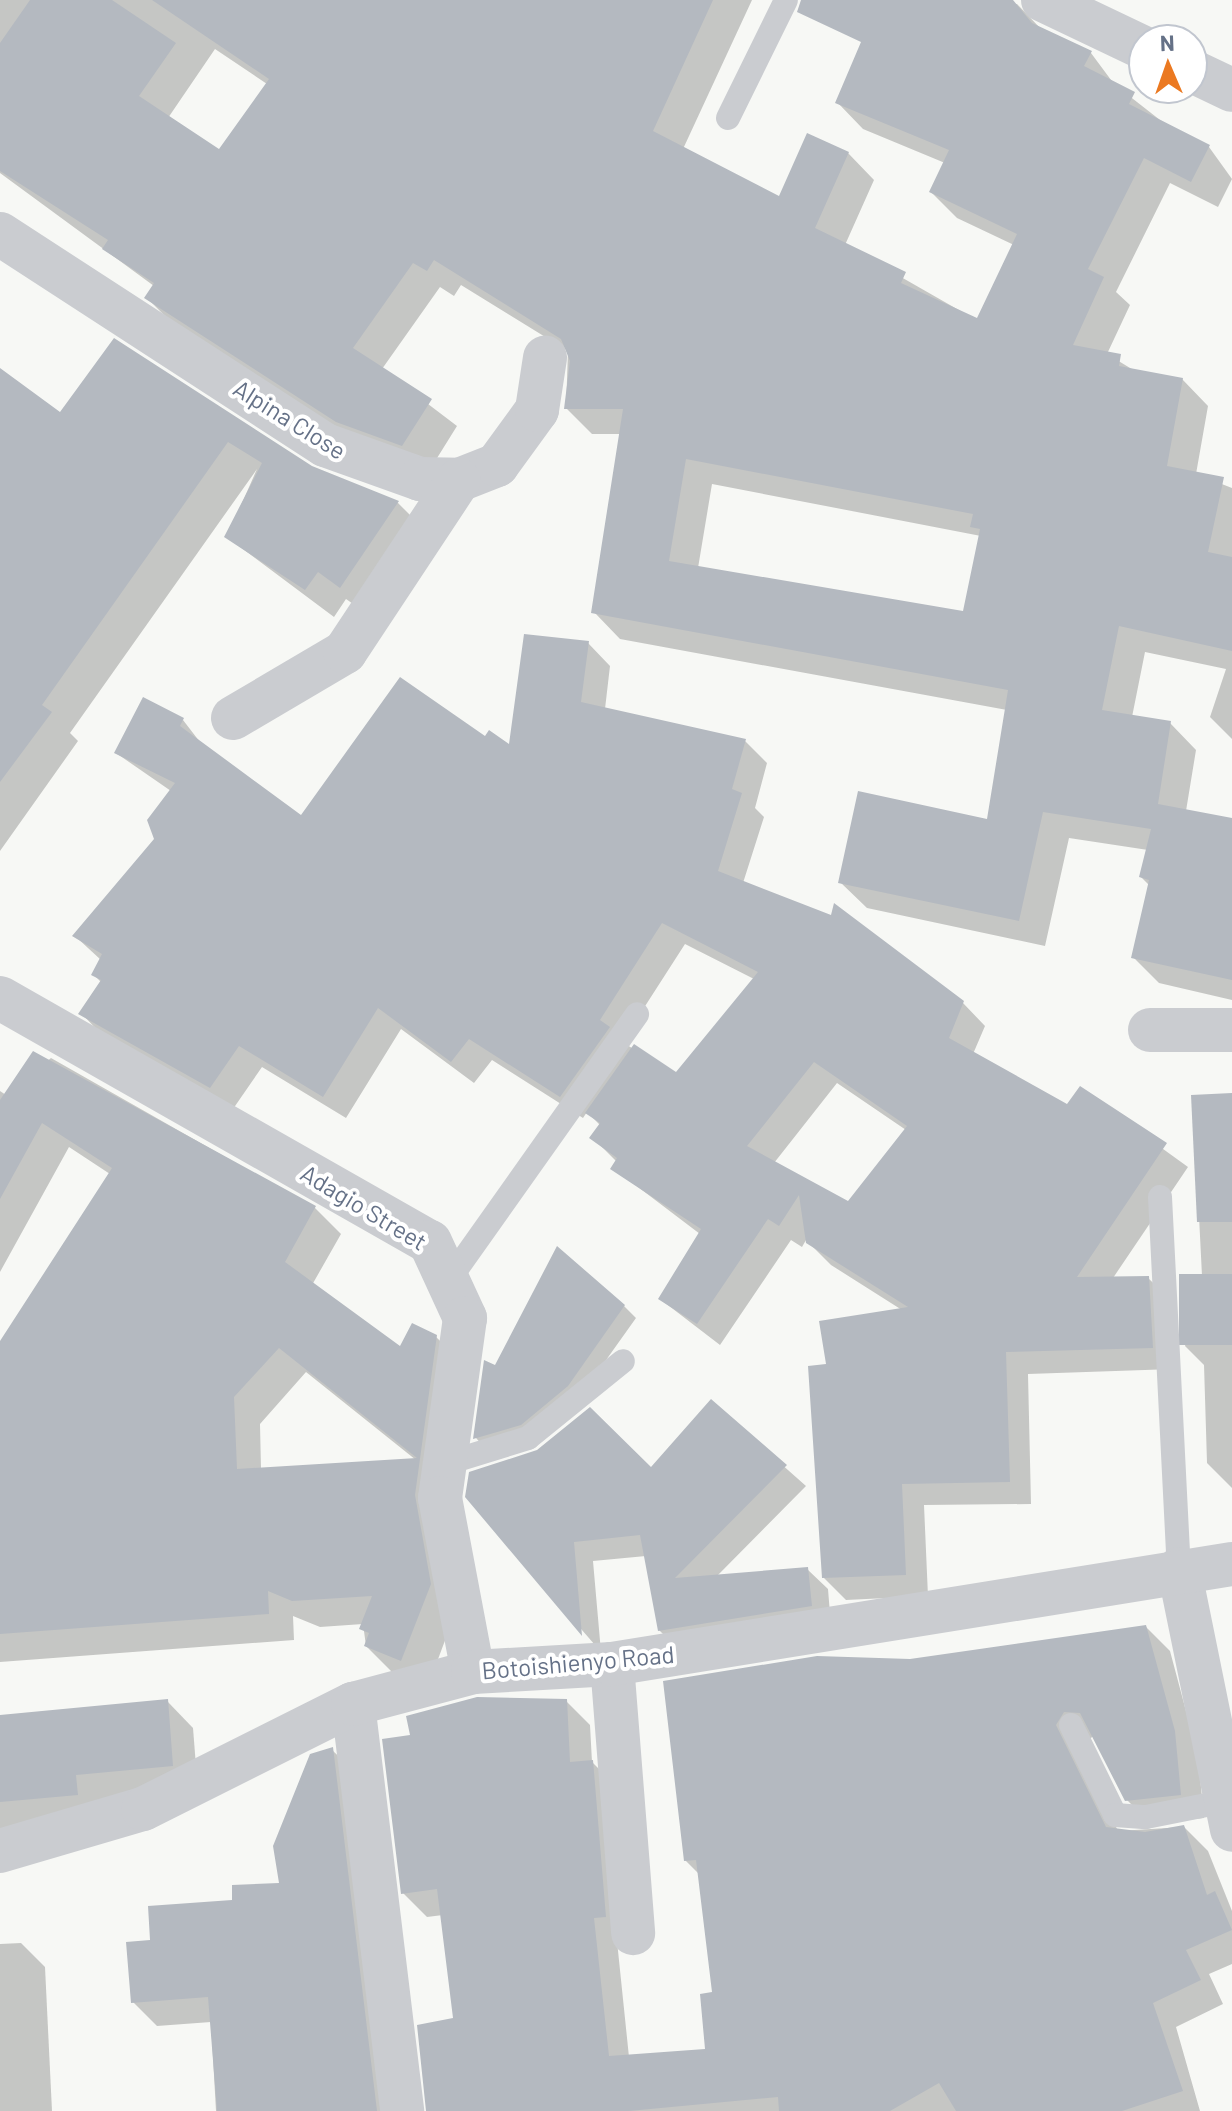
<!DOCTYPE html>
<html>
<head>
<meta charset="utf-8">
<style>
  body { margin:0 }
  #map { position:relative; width:1232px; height:2111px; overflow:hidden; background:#f7f8f5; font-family:Barlow,sans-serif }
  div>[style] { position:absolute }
  .shadow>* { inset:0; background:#0003 }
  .building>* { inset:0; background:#b4b9c0; transform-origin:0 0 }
  .lane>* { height:24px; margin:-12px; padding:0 12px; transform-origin:12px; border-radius:12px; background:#caccd0 }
  .street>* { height:44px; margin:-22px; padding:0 22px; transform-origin:22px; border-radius:22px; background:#caccd0 }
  span { translate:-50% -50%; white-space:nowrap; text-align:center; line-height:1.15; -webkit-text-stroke:8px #fff; paint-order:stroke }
  .street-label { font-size:24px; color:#657187 }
  .north { position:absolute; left:1128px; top:24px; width:80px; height:80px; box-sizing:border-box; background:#fff; border:2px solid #c1c6cf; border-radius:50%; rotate:358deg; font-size:22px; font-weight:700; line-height:32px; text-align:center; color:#657187 }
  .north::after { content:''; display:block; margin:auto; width:28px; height:36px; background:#eb7921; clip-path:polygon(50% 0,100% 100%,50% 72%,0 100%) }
</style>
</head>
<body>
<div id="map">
  <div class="shadow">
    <div style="clip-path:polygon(evenodd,0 0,752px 0,683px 149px,780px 199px,848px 153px,874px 180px,845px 245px,978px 321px,1014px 245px,957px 218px,931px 192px,945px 163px,863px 129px,837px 102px,896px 0,1017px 4px,1042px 30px,1091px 53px,1114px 84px,1160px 120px,1209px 147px,1232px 179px,1218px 207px,1170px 183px,1116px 292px,1130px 305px,1107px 354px,1135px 371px,1182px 379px,1208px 406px,1196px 474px,1232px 488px,1232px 739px,1210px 717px,1226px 669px,1145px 652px,1132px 717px,1170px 723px,1196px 750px,1186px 811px,1232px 820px,1232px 1000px,1159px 983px,1133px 957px,1150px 886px,1141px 877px,1148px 850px,1069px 838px,1045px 946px,867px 908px,840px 882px,989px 821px,1007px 710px,620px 639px,594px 612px,621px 434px,592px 434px,566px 408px,568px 351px,461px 285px,454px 296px,440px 287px,382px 369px,457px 426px,429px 471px,365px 448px,173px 324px,146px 297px,154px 286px,0 173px,0 0,215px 49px,267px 84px,220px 152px,168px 118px,215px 49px,0 0,712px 484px,981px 536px,965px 613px,698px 568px,712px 484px)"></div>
    <div style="clip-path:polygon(115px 341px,311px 468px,398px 503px,425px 530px,369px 615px,346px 599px,334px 617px,227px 537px,257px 469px,70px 733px,78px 741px,0 851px,0 371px,61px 415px)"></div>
    <div style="clip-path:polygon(evenodd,588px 643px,610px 666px,605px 709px,745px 741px,767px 763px,755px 808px,764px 817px,743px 883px,963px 1003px,985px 1026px,973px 1054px,1068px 1106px,1080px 1089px,1188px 1167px,1113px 1278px,1148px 1278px,1171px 1300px,1174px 1369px,1028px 1374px,1031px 1504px,924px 1505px,928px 1596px,846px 1600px,824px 1578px,828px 1366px,902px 1310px,831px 1265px,806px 1240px,802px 1247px,791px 1240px,720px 1345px,660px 1299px,700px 1234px,613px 1168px,617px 1162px,592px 1137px,600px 1125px,587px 1112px,583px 1118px,492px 1060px,474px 1083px,401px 1029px,346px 1118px,262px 1067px,233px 1109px,103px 1036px,81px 1013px,102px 983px,93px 974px,101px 960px,75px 936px,156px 840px,171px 791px,116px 753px,183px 720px,203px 746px,301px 818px,486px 738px,511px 747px,588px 643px,685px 944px,754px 979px,677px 1075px,622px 1042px,685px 944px,588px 643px,837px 1083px,906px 1130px,849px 1204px,774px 1163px,837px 1083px)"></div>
    <div style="clip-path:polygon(evenodd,51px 1058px,315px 1208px,341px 1234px,312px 1285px,401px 1349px,436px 1337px,463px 1363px,456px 1611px,428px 1686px,392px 1672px,366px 1646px,363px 1624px,320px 1627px,293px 1616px,294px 1640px,0 1662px,0 1345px,110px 1174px,69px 1147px,0 1272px,0 1091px,6px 1095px,51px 1058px,306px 1372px,416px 1460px,261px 1469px,260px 1424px,306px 1372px)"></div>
    <div style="clip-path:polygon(1232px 1095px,1232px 1488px,1207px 1463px,1204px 1365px,1185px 1346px,1202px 1276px,1193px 1097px)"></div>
    <div style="clip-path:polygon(624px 1306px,636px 1318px,579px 1398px,487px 1450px,476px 1438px,486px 1363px,495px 1367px)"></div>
    <div style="clip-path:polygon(711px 1402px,806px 1486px,716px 1577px,807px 1569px,828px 1589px,831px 1626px,680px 1651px,659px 1630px,646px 1556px,593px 1561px,601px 1652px,467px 1497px,652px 1470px)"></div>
    <div style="clip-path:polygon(1146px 1627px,1170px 1651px,1198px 1756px,1204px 1818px,1151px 1824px,1126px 1799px,1094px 1735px,1079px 1750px,1118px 1831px,1184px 1827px,1208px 1851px,1232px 1911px,1232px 1964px,1209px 1974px,1223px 2004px,1176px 2027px,1200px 2111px,428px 2111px,455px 2020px,443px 1915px,427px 1917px,403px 1893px,412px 1737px,566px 1701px,590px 1725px,592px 1762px,616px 1786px,617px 1941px,629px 2057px,708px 2051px,714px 1994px,700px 1875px,685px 1860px,910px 1661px)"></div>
    <div style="clip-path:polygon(167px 1701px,193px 1728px,198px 1792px,0 1829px,0 1717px)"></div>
    <div style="clip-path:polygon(332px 1750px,356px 1773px,397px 2111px,216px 2111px,211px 2022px,157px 2026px,133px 2002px,152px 1942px,281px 1885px)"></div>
    <div style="clip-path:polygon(21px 1943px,45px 1967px,52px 2111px,0 2111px,0 1944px)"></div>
  </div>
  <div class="building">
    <div style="clip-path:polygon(evenodd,30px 0,112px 0,176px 43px,139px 96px,219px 149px,269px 79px,152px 0,713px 0,653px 131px,779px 196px,807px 133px,849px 152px,815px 228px,906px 272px,901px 283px,977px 318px,1017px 234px,929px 192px,949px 150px,835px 103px,861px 42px,797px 12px,801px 0,1013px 0,1032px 23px,1092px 51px,1084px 66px,1135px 92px,1129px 104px,1210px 145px,1191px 182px,1144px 158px,1088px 269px,1104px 277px,1073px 345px,1121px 354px,1119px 366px,1183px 378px,1167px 466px,1224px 477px,1208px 552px,1232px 557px,1232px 651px,1119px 626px,1102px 710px,1171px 721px,1158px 804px,1232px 818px,1232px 980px,1131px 958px,1149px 880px,1139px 877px,1151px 829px,1043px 812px,1019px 921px,838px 883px,858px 791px,987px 819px,1008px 690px,591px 613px,623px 409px,564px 409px,570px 361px,561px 339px,434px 260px,427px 271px,413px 263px,353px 348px,432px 399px,402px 446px,336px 422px,144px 298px,154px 283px,102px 249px,108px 240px,0 171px,0 43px,30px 0,686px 459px,973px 514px,970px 527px,980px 529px,963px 611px,669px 561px,686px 459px)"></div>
    <div style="clip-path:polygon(114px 338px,312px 466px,399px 501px,340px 588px,318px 572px,305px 590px,224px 537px,262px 463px,228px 442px,42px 705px,52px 712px,0 782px,0 368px,60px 412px)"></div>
    <div style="clip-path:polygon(evenodd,524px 634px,589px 641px,581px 702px,746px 739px,732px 789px,742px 793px,718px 871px,831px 915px,834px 903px,964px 1001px,949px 1038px,1067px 1104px,1080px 1086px,1167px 1143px,1077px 1277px,1149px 1276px,1153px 1348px,1006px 1352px,1010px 1482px,902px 1484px,906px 1575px,822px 1578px,808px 1366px,826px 1364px,819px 1321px,908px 1307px,806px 1243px,799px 1195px,779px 1226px,768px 1219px,697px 1324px,658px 1299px,701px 1229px,610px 1169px,617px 1158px,589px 1138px,600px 1123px,585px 1113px,634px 1044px,676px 1072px,758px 972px,662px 923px,600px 1020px,610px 1027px,560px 1097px,469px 1039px,451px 1062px,378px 1008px,323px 1097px,239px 1046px,210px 1088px,78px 1014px,101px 980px,91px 975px,102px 954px,72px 936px,154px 839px,147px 820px,175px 783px,114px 753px,143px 697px,184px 718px,180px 726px,301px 815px,400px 677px,485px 736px,489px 730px,509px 744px,524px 634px,814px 1062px,907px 1126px,848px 1201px,747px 1146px,814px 1062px)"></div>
    <div style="clip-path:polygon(evenodd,33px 1051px,316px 1206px,285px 1262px,400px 1346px,412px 1323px,437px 1335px,415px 1495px,431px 1584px,401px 1661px,364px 1646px,369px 1633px,359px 1629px,372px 1596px,292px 1601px,268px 1591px,269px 1614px,0 1634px,0 1341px,112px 1168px,42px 1123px,0 1199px,0 1100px,33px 1051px,279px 1348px,417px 1458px,237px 1469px,234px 1397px,279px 1348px)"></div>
    <div style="clip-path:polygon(1232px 1093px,1232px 1222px,1197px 1222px,1191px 1095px)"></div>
    <div style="clip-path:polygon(557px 1246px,625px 1305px,568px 1386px,521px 1425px,473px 1439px,484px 1360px,495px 1365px)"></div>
    <div style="left:1232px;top:1274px;width:71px;height:53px;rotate:90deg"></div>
    <div style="clip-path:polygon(711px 1399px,787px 1465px,675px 1578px,808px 1567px,812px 1606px,658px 1631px,640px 1535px,574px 1542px,582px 1636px,465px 1497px,469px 1472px,537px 1450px,590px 1407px,651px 1467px)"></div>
    <div style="clip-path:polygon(1146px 1625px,1175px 1731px,1181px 1795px,1125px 1801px,1080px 1713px,1064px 1712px,1056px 1725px,1106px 1827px,1145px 1832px,1184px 1825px,1207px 1895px,1215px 1891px,1232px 1930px,1186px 1950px,1201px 1980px,1153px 2003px,1183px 2091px,1122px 2111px,956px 2111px,939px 2083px,890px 2111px,779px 2111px,778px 2097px,629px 2111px,426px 2111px,417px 2025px,453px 2018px,437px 1889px,401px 1894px,382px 1739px,410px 1735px,406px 1716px,477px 1697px,567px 1699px,570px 1762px,593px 1760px,606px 1917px,594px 1918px,609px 2056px,705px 2049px,700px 1994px,712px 1992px,696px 1860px,684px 1861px,663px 1681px,817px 1656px,910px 1659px)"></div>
    <div style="clip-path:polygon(168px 1699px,173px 1766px,76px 1775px,78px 1795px,0 1802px,0 1715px)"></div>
    <div style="clip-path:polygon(333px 1747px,377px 2111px,217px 2111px,208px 1997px,131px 2003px,126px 1942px,150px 1940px,148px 1906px,232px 1900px,232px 1885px,279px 1883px,273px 1846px,310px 1754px)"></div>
  </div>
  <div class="lane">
    <div style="left:728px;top:118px;width:131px;rotate:-63.8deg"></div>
    <div style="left:1160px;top:1197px;width:372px;rotate:87.1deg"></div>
    <div style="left:451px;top:1277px;width:322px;rotate:-54.7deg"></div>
    <div style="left:444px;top:1464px;width:88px;rotate:-17.2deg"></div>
    <div style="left:528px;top:1438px;width:122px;rotate:-39deg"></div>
    <div style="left:1071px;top:1725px;width:100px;rotate:63.9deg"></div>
    <div style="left:1115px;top:1815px;width:31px;rotate:4deg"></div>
    <div style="left:1146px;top:1817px;width:82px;rotate:-11.3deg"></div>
  </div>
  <div class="street">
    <div style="left:1043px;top:0;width:112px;rotate:25.4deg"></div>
    <div style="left:1192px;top:71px;width:44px;rotate:25.4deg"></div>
    <div style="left:0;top:234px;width:387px;rotate:33deg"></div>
    <div style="left:325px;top:445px;width:101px;rotate:19.7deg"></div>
    <div style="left:420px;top:479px;width:39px;rotate:1deg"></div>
    <div style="left:459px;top:480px;width:41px;rotate:-21.5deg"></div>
    <div style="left:497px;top:465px;width:68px;rotate:-54deg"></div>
    <div style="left:537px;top:410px;width:53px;rotate:-81.3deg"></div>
    <div style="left:233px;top:718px;width:130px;rotate:-30.5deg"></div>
    <div style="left:345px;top:652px;width:206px;rotate:-56.5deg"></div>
    <div style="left:0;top:998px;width:494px;rotate:29.6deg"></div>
    <div style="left:430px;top:1242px;width:84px;rotate:65.3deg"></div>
    <div style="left:465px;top:1318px;width:182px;rotate:97.9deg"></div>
    <div style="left:440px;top:1498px;width:177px;rotate:79.3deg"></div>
    <div style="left:1150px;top:1030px;width:82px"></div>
    <div style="left:1179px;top:1569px;width:266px;rotate:78.5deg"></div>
    <div style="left:612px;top:1664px;width:270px;rotate:85.5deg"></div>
    <div style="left:353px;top:1704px;width:410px;rotate:83.1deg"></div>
    <div style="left:0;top:1851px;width:149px;rotate:-16.4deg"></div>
    <div style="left:143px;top:1809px;width:235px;rotate:-26.6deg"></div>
    <div style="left:353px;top:1704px;width:124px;rotate:-14.9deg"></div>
    <div style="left:473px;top:1672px;width:139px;rotate:-3.3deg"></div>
    <div style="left:612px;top:1664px;width:628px;rotate:-9.16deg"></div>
  </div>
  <div class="street-label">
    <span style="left:290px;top:419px;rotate:32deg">Alpina Close</span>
    <span style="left:364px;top:1207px;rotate:31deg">Adagio Street</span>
    <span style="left:578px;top:1662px;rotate:-5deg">Botoishienyo Road</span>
  </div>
  <div class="north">N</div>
</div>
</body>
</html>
